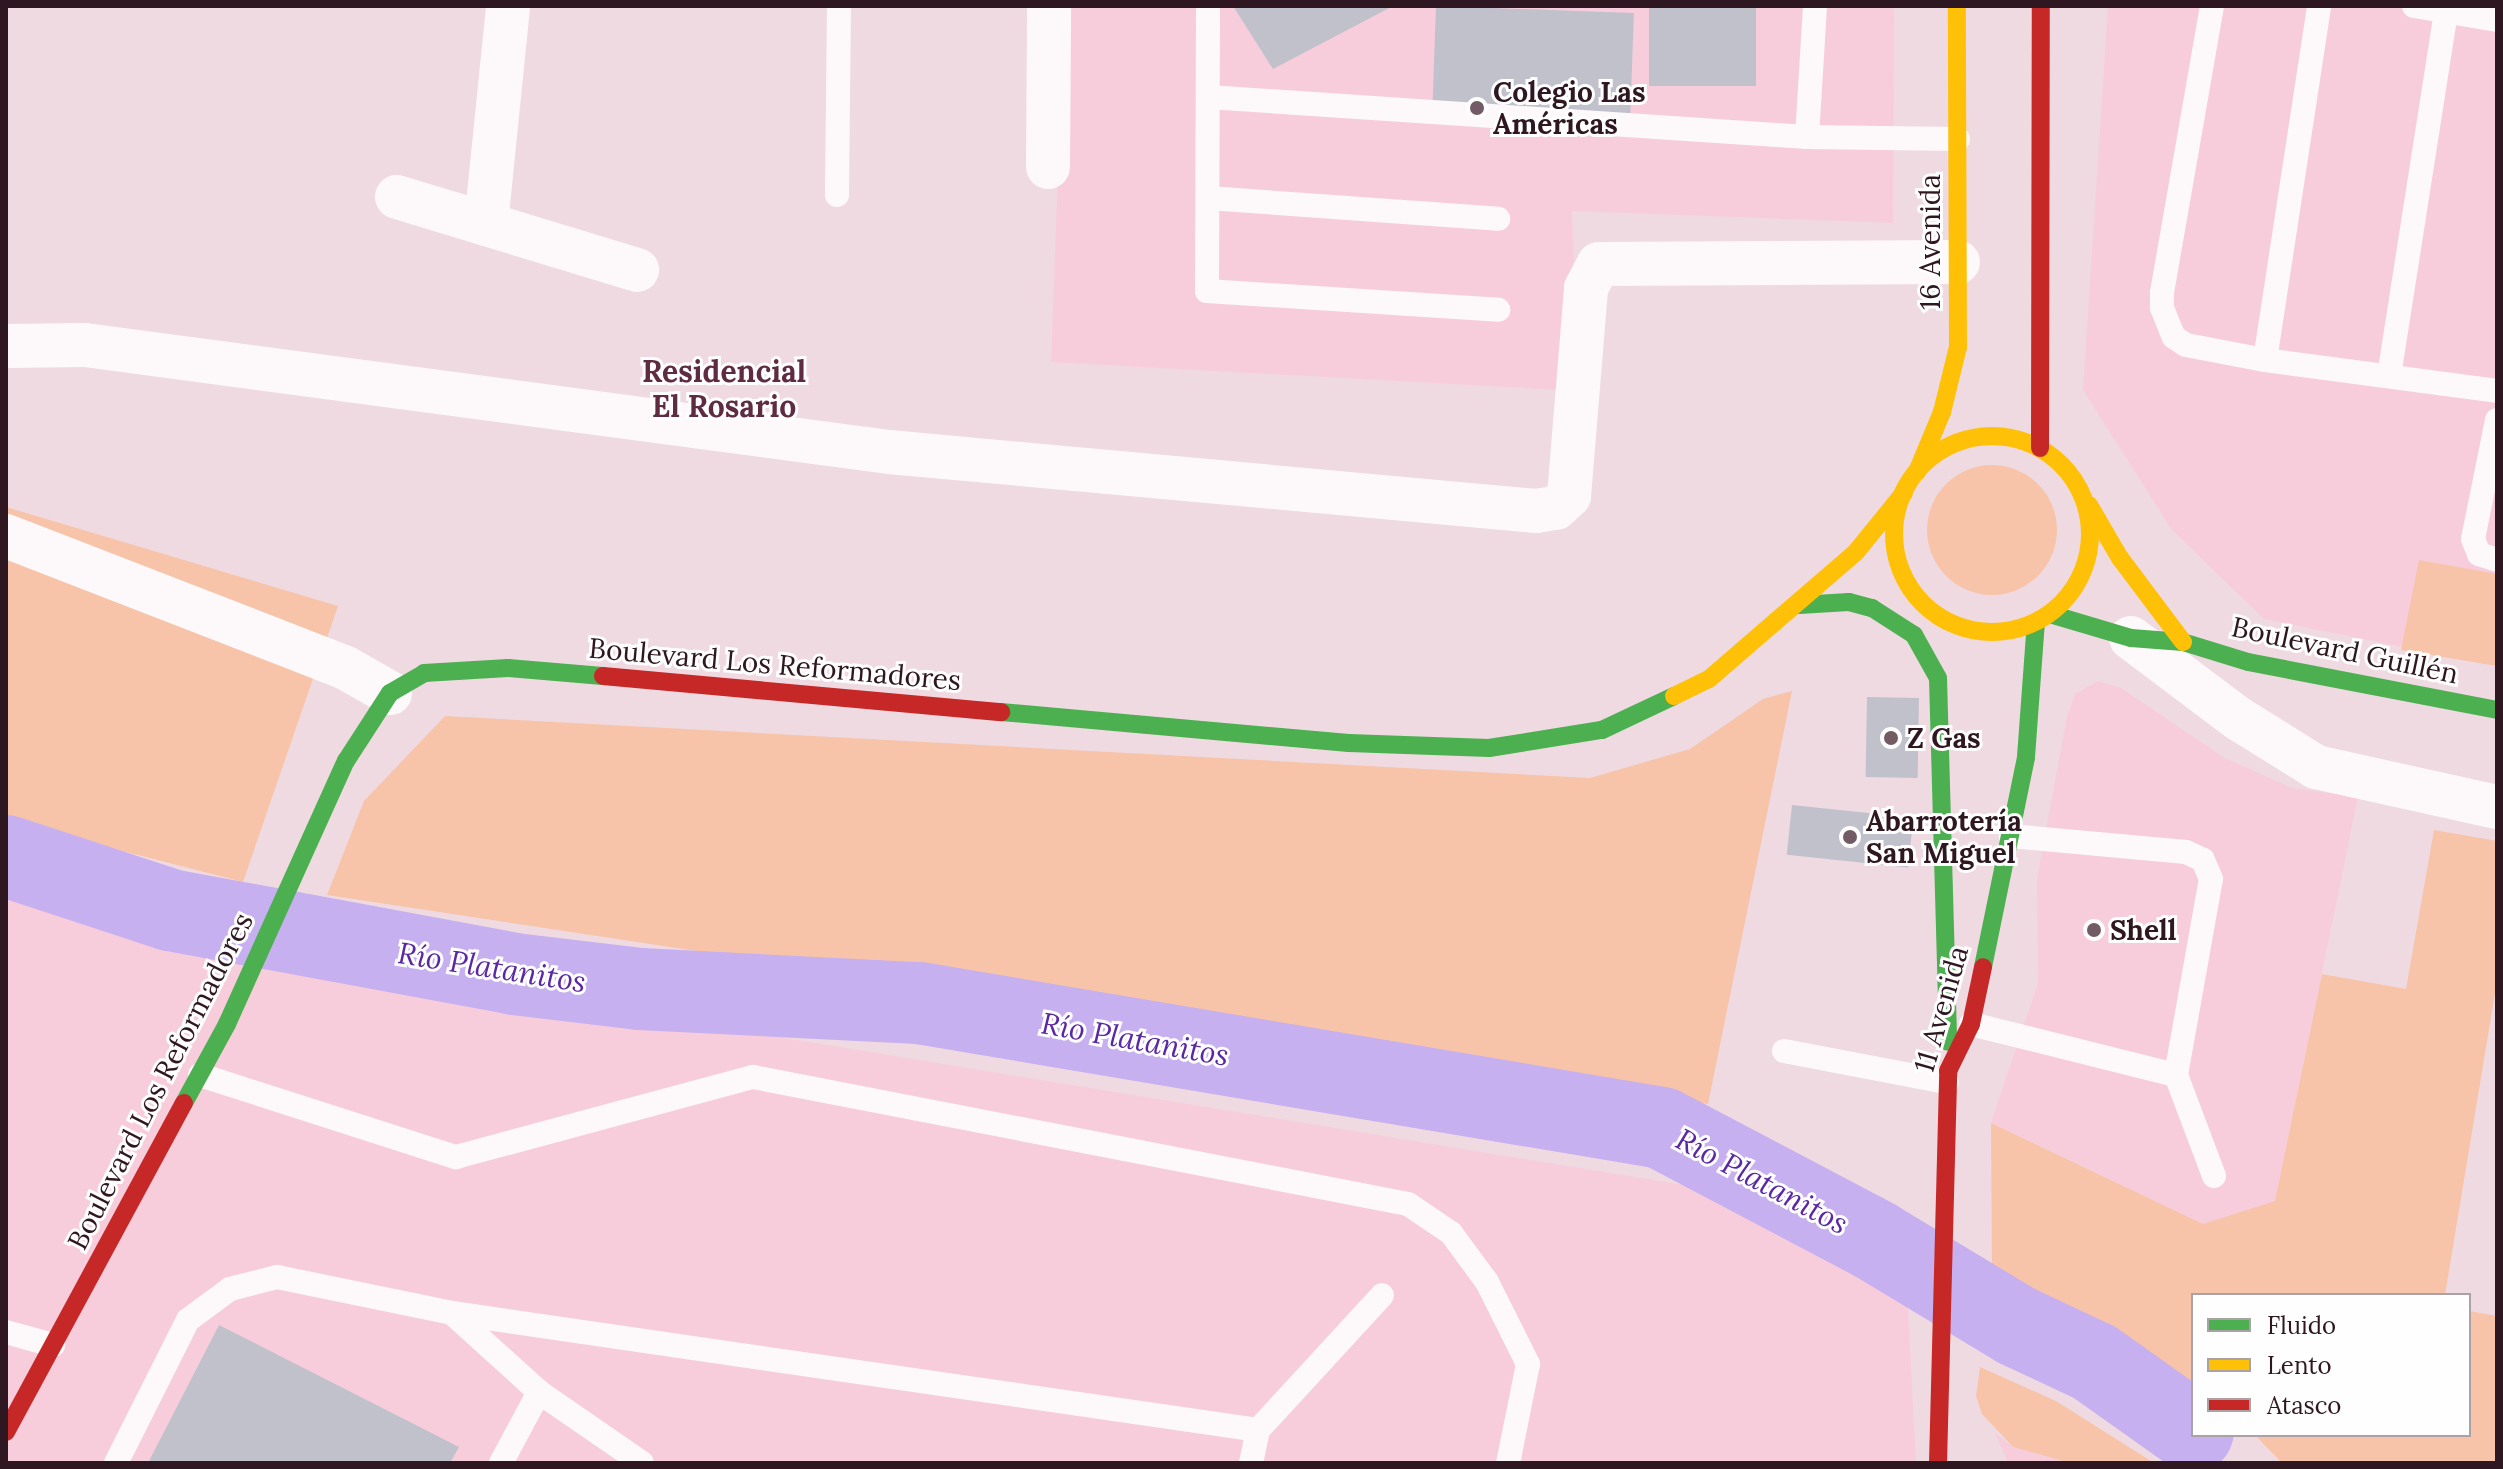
<!DOCTYPE html>
<html>
<head>
<meta charset="utf-8">
<style>
  body { margin:0 }
  #map { position:relative; width:2503px; height:1469px; overflow:hidden; background:#efdae1; font-family:Lora,serif }
  div>[style] { position:absolute }
  .built>* { inset:0; background:#f7cddc }
  .green>* { inset:0; background:#f7c4a9 }
  .round { border-radius:50% }
  .river>* { height:82px; margin:-41px; padding:0 41px; transform-origin:41px; border-radius:41px; background:#c6b0ef }
  .building>* { inset:0; background:#c0c1cb; transform-origin:0 0 }
  .lane>* { height:24px; margin:-12px; padding:0 12px; transform-origin:12px; border-radius:12px; background:#fdf9fa }
  .street>* { height:44px; margin:-22px; padding:0 22px; transform-origin:22px; border-radius:22px; background:#fdf9fa }
  .fast>* { height:18px; margin:-9px; padding:0 9px; transform-origin:9px; border-radius:9px; background:#4caf50 }
  .slow>* { height:18px; margin:-9px; padding:0 9px; transform-origin:9px; border-radius:9px; background:#ffc107 }
  .slow>.ring { margin:-9px; padding:0; box-sizing:content-box; background:none; border:18px solid #ffc107; border-radius:50% }
  .jam>* { height:18px; margin:-9px; padding:0 9px; transform-origin:9px; border-radius:9px; background:#c62828 }
  .dots>* { width:22px; height:22px; translate:-50% -50%; box-sizing:border-box; border:4px solid #fefefe; border-radius:50% }
  span { translate:-50% -50%; white-space:nowrap; text-align:center; line-height:1.15; -webkit-text-stroke:6px #fefefe; paint-order:stroke }
  .poi-label { font-size:28px; color:#2e1720; font-weight:700 }
  .left { translate:0 -50%; text-align:left }
  .street-label { font-size:28px; color:#2e1720 }
  .neighbourhood-label { font-size:30px; color:#5e2b40; font-weight:700 }
  .water-label { font-size:30px; color:#5a28a5; font-style:italic }
  .frame { position:absolute; inset:0; border:8px solid #2e1720; pointer-events:none }
  .legend { position:absolute; left:2191px; top:1293px; width:280px; height:144px; box-sizing:border-box; background:#fefefe; border:2px solid #aba2a5; margin:0; padding:10px 14px; list-style:none; font-size:24px; color:#2e1720 }
  .legend li { display:flex; align-items:center; gap:16px; height:40px }
  .legend b { width:40px; border:2px solid #aba2a5 }
</style>
</head>
<body>
<div id="map">
  <div class="built">
    <div style="clip-path:polygon(1064px 6px,1894px 6px,1893px 223px,1572px 211px,1579px 391px,1051px 362px)"></div>
    <div style="clip-path:polygon(2108px 6px,2497px 6px,2497px 666px,2264px 619px,2172px 530px,2083px 390px)"></div>
    <div style="clip-path:polygon(2098px 681px,2121px 688px,2225px 758px,2292px 788px,2358px 797px,2275px 1202px,2203px 1224px,1991px 1123px,2038px 983px,2037px 879px,2067px 716px,2075px 694px)"></div>
    <div style="clip-path:polygon(6px 893px,301px 959px,1684px 1185px,1692px 1165px,1907px 1288px,1916px 1463px,6px 1463px)"></div>
    <div style="clip-path:polygon(1995px 1433px,2013px 1447px,2070px 1463px,2008px 1463px)"></div>
  </div>
  <div class="green">
    <div class="round" style="left:1927px;top:465px;width:130px;height:130px"></div>
    <div style="clip-path:polygon(6px 507px,338px 606px,243px 882px,6px 821px)"></div>
    <div style="clip-path:polygon(2419px 560px,2497px 574px,2497px 666px,2401px 650px)"></div>
    <div style="clip-path:polygon(1792px 691px,1708px 1104px,327px 895px,364px 801px,445px 716px,1590px 778px,1690px 749px,1763px 699px)"></div>
    <div style="clip-path:polygon(2434px 830px,2497px 841px,2497px 981px,2445px 1295px,2193px 1295px,2193px 1391px,2139px 1353px,1992px 1281px,1991px 1123px,2203px 1224px,2275px 1201px,2322px 974px,2406px 989px)"></div>
    <div style="clip-path:polygon(2469px 1311px,2497px 1316px,2497px 1463px,2282px 1463px,2255px 1435px,2469px 1435px)"></div>
    <div style="clip-path:polygon(1980px 1367px,2056px 1401px,2154px 1463px,2070px 1463px,2013px 1447px,1982px 1414px,1976px 1396px)"></div>
  </div>
  <div class="river">
    <div style="left:6px;top:856px;width:173px;rotate:18.2deg"></div>
    <div style="left:170px;top:910px;width:350px;rotate:10.5deg"></div>
    <div style="left:514px;top:974px;width:127px;rotate:6.8deg"></div>
    <div style="left:640px;top:989px;width:279px;rotate:2.9deg"></div>
    <div style="left:919px;top:1003px;width:753px;rotate:9.55deg"></div>
    <div style="left:1662px;top:1128px;width:242px;rotate:27.8deg"></div>
    <div style="left:1876px;top:1241px;width:165px;rotate:31.1deg"></div>
    <div style="left:2017px;top:1326px;width:85px;rotate:25.1deg"></div>
    <div style="left:2094px;top:1362px;width:121px;rotate:35.3deg"></div>
  </div>
  <div class="building">
    <div style="clip-path:polygon(1233px 6px,1393px 6px,1273px 69px)"></div>
    <div style="left:1436px;top:6px;width:198px;height:101px;rotate:2deg"></div>
    <div style="left:1649px;top:6px;width:107px;height:80px"></div>
    <div style="left:1867px;top:697px;width:52px;height:80px;rotate:1deg"></div>
    <div style="left:1792px;top:805px;width:122px;height:50px;rotate:6deg"></div>
    <div style="clip-path:polygon(219px 1325px,459px 1447px,450px 1463px,148px 1463px)"></div>
  </div>
  <div class="lane">
    <div style="left:1208px;top:6px;width:285px;rotate:90.2deg"></div>
    <div style="left:1207px;top:291px;width:292px;rotate:3.7deg"></div>
    <div style="left:2212px;top:6px;width:291px;rotate:99.9deg"></div>
    <div style="left:2162px;top:293px;width:15px;rotate:90deg"></div>
    <div style="left:2162px;top:308px;width:31px;rotate:68deg"></div>
    <div style="left:2174px;top:337px;width:14px;rotate:34deg"></div>
    <div style="left:2186px;top:345px;width:80px;rotate:10.8deg"></div>
    <div style="left:2265px;top:360px;width:234px;rotate:7.6deg"></div>
    <div style="left:2414px;top:6px;width:84px;rotate:9.6deg"></div>
    <div style="left:1208px;top:97px;width:600px;rotate:3.82deg"></div>
    <div style="left:1807px;top:137px;width:151px;rotate:0.8deg"></div>
    <div style="left:1807px;top:137px;width:131px;rotate:-86.5deg"></div>
    <div style="left:837px;top:195px;width:189px;rotate:-89.4deg"></div>
    <div style="left:1208px;top:198px;width:291px;rotate:4.1deg"></div>
    <div style="left:2265px;top:360px;width:358px;rotate:-81.3deg"></div>
    <div style="left:2389px;top:376px;width:369px;rotate:-81.1deg"></div>
    <div style="left:2497px;top:420px;width:121px;rotate:101.4deg"></div>
    <div style="left:2473px;top:539px;width:16px;rotate:68deg"></div>
    <div style="left:2479px;top:554px;width:19px;rotate:18deg"></div>
    <div style="left:1971px;top:1024px;width:211px;rotate:14deg"></div>
    <div style="left:2176px;top:1075px;width:199px;rotate:-79.9deg"></div>
    <div style="left:2211px;top:879px;width:21px;rotate:-113deg"></div>
    <div style="left:2203px;top:860px;width:19px;rotate:-155deg"></div>
    <div style="left:2186px;top:852px;width:176px;rotate:-174.8deg"></div>
    <div style="left:1784px;top:1051px;width:166px;rotate:10.8deg"></div>
    <div style="left:200px;top:1075px;width:269px;rotate:17.8deg"></div>
    <div style="left:456px;top:1157px;width:308px;rotate:-15.1deg"></div>
    <div style="left:753px;top:1077px;width:667px;rotate:10.97deg"></div>
    <div style="left:1408px;top:1204px;width:52px;rotate:34deg"></div>
    <div style="left:1451px;top:1233px;width:61px;rotate:53.7deg"></div>
    <div style="left:1487px;top:1282px;width:92px;rotate:63.4deg"></div>
    <div style="left:1528px;top:1364px;width:101px;rotate:101.4deg"></div>
    <div style="left:2176px;top:1075px;width:108px;rotate:69.4deg"></div>
    <div style="left:452px;top:1313px;width:118px;rotate:42.2deg"></div>
    <div style="left:539px;top:1392px;width:125px;rotate:34.6deg"></div>
    <div style="left:6px;top:1332px;width:49px;rotate:15.5deg"></div>
    <div style="left:1258px;top:1430px;width:183px;rotate:-47.4deg"></div>
    <div style="left:116px;top:1463px;width:160px;rotate:-63.3deg"></div>
    <div style="left:188px;top:1320px;width:52px;rotate:-36.4deg"></div>
    <div style="left:230px;top:1289px;width:49px;rotate:-14.3deg"></div>
    <div style="left:277px;top:1277px;width:179px;rotate:11.6deg"></div>
    <div style="left:452px;top:1313px;width:814px;rotate:8.26deg"></div>
    <div style="left:1258px;top:1430px;width:34px;rotate:102deg"></div>
    <div style="left:501px;top:1463px;width:81px;rotate:-61.8deg"></div>
  </div>
  <div class="street">
    <div style="left:1048px;top:167px;width:161px;rotate:-89.6deg"></div>
    <div style="left:397px;top:197px;width:251px;rotate:16.9deg"></div>
    <div style="left:486px;top:224px;width:219px;rotate:-84.2deg"></div>
    <div style="left:6px;top:346px;width:79px;rotate:-0.7deg"></div>
    <div style="left:85px;top:345px;width:811px;rotate:7.58deg"></div>
    <div style="left:889px;top:452px;width:650px;rotate:5.21deg"></div>
    <div style="left:1536px;top:511px;width:20px;rotate:-9deg"></div>
    <div style="left:1556px;top:508px;width:18px;rotate:-43deg"></div>
    <div style="left:1569px;top:496px;width:209px;rotate:-85.3deg"></div>
    <div style="left:1586px;top:288px;width:27px;rotate:-62deg"></div>
    <div style="left:1599px;top:264px;width:359px;rotate:-0.3deg"></div>
    <div style="left:6px;top:536px;width:362px;rotate:21.2deg"></div>
    <div style="left:344px;top:667px;width:53px;rotate:29.5deg"></div>
    <div style="left:2131px;top:638px;width:135px;rotate:36.9deg"></div>
    <div style="left:2239px;top:719px;width:91px;rotate:31.9deg"></div>
    <div style="left:2316px;top:767px;width:185px;rotate:12.5deg"></div>
  </div>
  <div class="fast">
    <div style="left:1799px;top:605px;width:50px;rotate:-3.4deg"></div>
    <div style="left:1849px;top:602px;width:24px;rotate:15deg"></div>
    <div style="left:1872px;top:608px;width:50px;rotate:32.7deg"></div>
    <div style="left:1914px;top:635px;width:49px;rotate:60.8deg"></div>
    <div style="left:1938px;top:678px;width:364px;rotate:88.4deg"></div>
    <div style="left:2050px;top:614px;width:84px;rotate:16.5deg"></div>
    <div style="left:2131px;top:638px;width:52px;rotate:4.4deg"></div>
    <div style="left:2183px;top:642px;width:68px;rotate:17.1deg"></div>
    <div style="left:2248px;top:662px;width:254px;rotate:10.9deg"></div>
    <div style="left:1001px;top:712px;width:349px;rotate:5.1deg"></div>
    <div style="left:1349px;top:743px;width:140px;rotate:2deg"></div>
    <div style="left:1489px;top:748px;width:114px;rotate:-9.1deg"></div>
    <div style="left:1602px;top:730px;width:80px;rotate:-25.3deg"></div>
    <div style="left:1983px;top:967px;width:214px;rotate:-78.4deg"></div>
    <div style="left:2026px;top:757px;width:135px;rotate:-85.8deg"></div>
    <div style="left:184px;top:1103px;width:90px;rotate:-61.4deg"></div>
    <div style="left:227px;top:1024px;width:289px;rotate:-65.7deg"></div>
    <div style="left:346px;top:761px;width:81px;rotate:-57.1deg"></div>
    <div style="left:390px;top:693px;width:39px;rotate:-30deg"></div>
    <div style="left:424px;top:673px;width:84px;rotate:-3.4deg"></div>
    <div style="left:508px;top:668px;width:95px;rotate:4.8deg"></div>
  </div>
  <div class="slow">
    <div class="ring" style="left:1894px;top:436px;width:178px;height:178px"></div>
    <div style="left:1917px;top:472px;width:65px;rotate:-67.4deg"></div>
    <div style="left:1942px;top:412px;width:67px;rotate:-76.2deg"></div>
    <div style="left:1958px;top:347px;width:341px;rotate:-90.2deg"></div>
    <div style="left:2089px;top:505px;width:61px;rotate:59.7deg"></div>
    <div style="left:2120px;top:558px;width:105px;rotate:53.1deg"></div>
    <div style="left:1674px;top:696px;width:39px;rotate:-26deg"></div>
    <div style="left:1709px;top:679px;width:194px;rotate:-40.8deg"></div>
    <div style="left:1856px;top:552px;width:76px;rotate:-50.9deg"></div>
  </div>
  <div class="jam">
    <div style="left:2040px;top:448px;width:442px;rotate:-89.9deg"></div>
    <div style="left:603px;top:676px;width:400px;rotate:5.2deg"></div>
    <div style="left:6px;top:1432px;width:374px;rotate:-61.6deg"></div>
    <div style="left:1938px;top:1463px;width:392px;rotate:-88.5deg"></div>
    <div style="left:1948px;top:1071px;width:52px;rotate:-63.9deg"></div>
    <div style="left:1971px;top:1024px;width:58px;rotate:-78.1deg"></div>
  </div>
  <div class="dots">
    <div style="left:1477px;top:108px;background:#725b64"></div>
    <div style="left:1891px;top:738px;background:#725b64"></div>
    <div style="left:1850px;top:837px;background:#725b64"></div>
    <div style="left:2094px;top:930px;background:#725b64"></div>
  </div>
  <div class="poi-label">
    <span class="left" style="left:1493px;top:108px">Colegio Las<br>Américas</span>
    <span class="left" style="left:1907px;top:738px">Z Gas</span>
    <span class="left" style="left:1866px;top:837px">Abarrotería<br>San Miguel</span>
    <span class="left" style="left:2110px;top:930px">Shell</span>
  </div>
  <div class="street-label">
    <span style="left:1930px;top:242px;rotate:-90deg">16 Avenida</span>
    <span style="left:2345px;top:650px;rotate:12deg">Boulevard Guillén</span>
    <span style="left:775px;top:664px;rotate:5deg">Boulevard Los Reformadores</span>
    <span style="left:1941px;top:1009px;rotate:-74deg">11 Avenida</span>
    <span style="left:160px;top:1081px;rotate:-63deg">Boulevard Los Reformadores</span>
  </div>
  <div class="neighbourhood-label">
    <span style="left:724px;top:388px">Residencial<br>El Rosario</span>
  </div>
  <div class="water-label">
    <span style="left:492px;top:967px;rotate:9deg">Río Platanitos</span>
    <span style="left:1135px;top:1039px;rotate:10deg">Río Platanitos</span>
    <span style="left:1762px;top:1181px;rotate:28deg">Río Platanitos</span>
  </div>
  <div class="frame"></div>
  <ul class="legend">
  <li><b style="height:10px;background:#4caf50"></b>Fluido</li>
  <li><b style="height:10px;background:#ffc107"></b>Lento</li>
  <li><b style="height:10px;background:#c62828"></b>Atasco</li>
  </ul>
</div>
</body>
</html>
